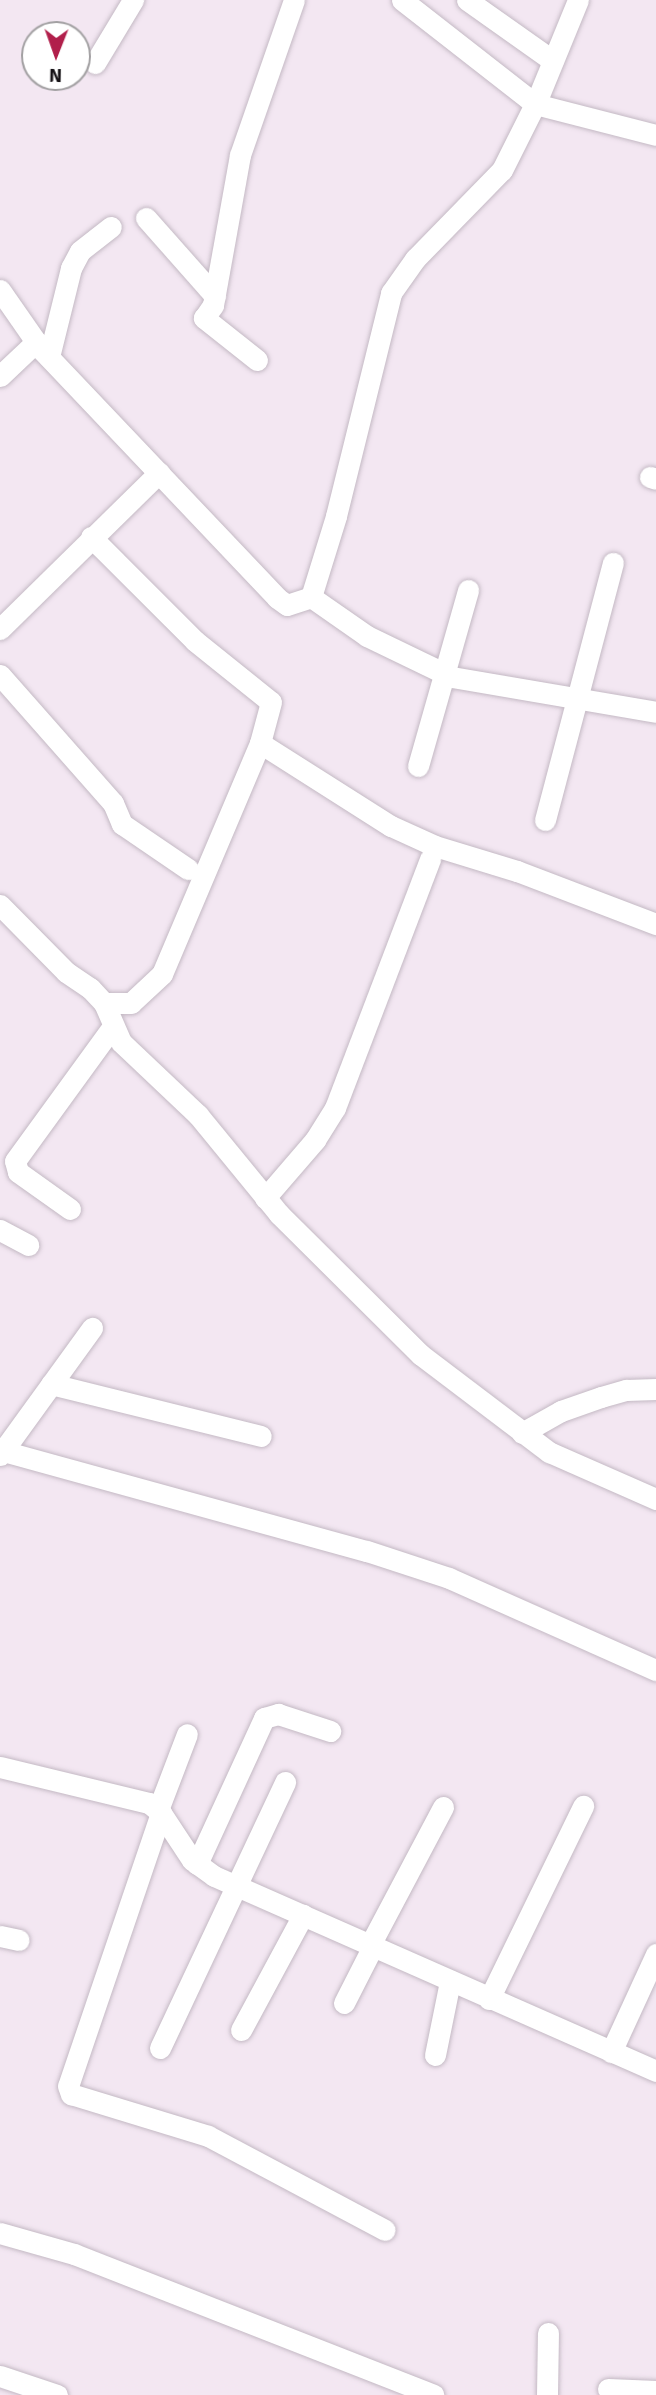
<!DOCTYPE html>
<html>
<head>
<meta charset="utf-8">
<style>
  body { margin:0 }
  #map { position:relative; width:656px; height:2395px; overflow:hidden; background:#f3e7f2; font-family:Signika,sans-serif }
  div>[style] { position:absolute }
  .roads { filter:drop-shadow(0 0 2px #c4b9c4) drop-shadow(0 0 2px #c4b9c4) }
  .minor>* { height:21px; margin:-10.5px; padding:0 10.5px; transform-origin:10.5px; border-radius:10.5px; background:#fff }
  span { translate:-50% -50%; white-space:nowrap; text-align:center; line-height:1.15; -webkit-text-stroke:6px #fff; paint-order:stroke }
  .north { position:absolute; left:21px; top:21px; width:70px; height:70px; box-sizing:border-box; background:#fff; border:2px solid #a2a0a2; border-radius:50%; rotate:181deg; font-size:19px; font-weight:700; line-height:28px; text-align:center; color:#161216 }
  .north::after { content:''; display:block; margin:auto; width:24px; height:32px; background:#b11f4b; clip-path:polygon(50% 0,100% 100%,50% 72%,0 100%) }
</style>
</head>
<body>
<div id="map">
  <div class="roads">
    <div class="minor">
      <div style="left:402px;top:0;width:169px;rotate:38deg"></div>
      <div style="left:535px;top:104px;width:125px;rotate:14.4deg"></div>
      <div style="left:467px;top:0;width:105px;rotate:35.3deg"></div>
      <div style="left:95px;top:63px;width:74px;rotate:-58.9deg"></div>
      <div style="left:146px;top:218px;width:104px;rotate:48.5deg"></div>
      <div style="left:0;top:290px;width:72px;rotate:55.2deg"></div>
      <div style="left:41px;top:349px;width:343px;rotate:46.5deg"></div>
      <div style="left:277px;top:598px;width:12px;rotate:35deg"></div>
      <div style="left:287px;top:605px;width:25px;rotate:-18deg"></div>
      <div style="left:311px;top:597px;width:85px;rotate:-72.8deg"></div>
      <div style="left:336px;top:516px;width:230px;rotate:-76.1deg"></div>
      <div style="left:391px;top:293px;width:42px;rotate:-54.8deg"></div>
      <div style="left:415px;top:259px;width:124px;rotate:-45.7deg"></div>
      <div style="left:502px;top:170px;width:78px;rotate:-63.4deg"></div>
      <div style="left:537px;top:100px;width:108px;rotate:-67.7deg"></div>
      <div style="left:49px;top:357px;width:92px;rotate:-76.1deg"></div>
      <div style="left:71px;top:268px;width:19px;rotate:-62deg"></div>
      <div style="left:80px;top:251px;width:39px;rotate:-38deg"></div>
      <div style="left:257px;top:360px;width:68px;rotate:-141.6deg"></div>
      <div style="left:204px;top:318px;width:16px;rotate:-55deg"></div>
      <div style="left:213px;top:305px;width:152px;rotate:-79.8deg"></div>
      <div style="left:240px;top:155px;width:164px;rotate:-70.8deg"></div>
      <div style="left:0;top:376px;width:50px;rotate:-43.4deg"></div>
      <div style="left:650px;top:477px;width:6px;rotate:18deg"></div>
      <div style="left:91px;top:537px;width:147px;rotate:45deg"></div>
      <div style="left:195px;top:641px;width:97px;rotate:38.8deg"></div>
      <div style="left:271px;top:702px;width:42px;rotate:105deg"></div>
      <div style="left:260px;top:743px;width:251px;rotate:113deg"></div>
      <div style="left:162px;top:974px;width:42px;rotate:136.9deg"></div>
      <div style="left:131px;top:1003px;width:27px;rotate:180deg"></div>
      <div style="left:311px;top:597px;width:68px;rotate:34.9deg"></div>
      <div style="left:367px;top:636px;width:94px;rotate:25.8deg"></div>
      <div style="left:452px;top:677px;width:207px;rotate:9.7deg"></div>
      <div style="left:0;top:629px;width:223px;rotate:-44.5deg"></div>
      <div style="left:0;top:675px;width:171px;rotate:48.6deg"></div>
      <div style="left:113px;top:803px;width:23px;rotate:67deg"></div>
      <div style="left:122px;top:824px;width:80px;rotate:34.3deg"></div>
      <div style="left:260px;top:743px;width:155px;rotate:32.4deg"></div>
      <div style="left:391px;top:826px;width:48px;rotate:24.4deg"></div>
      <div style="left:435px;top:846px;width:86px;rotate:17deg"></div>
      <div style="left:517px;top:871px;width:149px;rotate:20.9deg"></div>
      <div style="left:418px;top:766px;width:183px;rotate:-74.1deg"></div>
      <div style="left:545px;top:820px;width:266px;rotate:-75.2deg"></div>
      <div style="left:0;top:905px;width:94px;rotate:45.4deg"></div>
      <div style="left:66px;top:972px;width:29px;rotate:34deg"></div>
      <div style="left:90px;top:988px;width:21px;rotate:47deg"></div>
      <div style="left:104px;top:1003px;width:43px;rotate:66.4deg"></div>
      <div style="left:121px;top:1042px;width:106px;rotate:43.5deg"></div>
      <div style="left:198px;top:1115px;width:128px;rotate:50.7deg"></div>
      <div style="left:279px;top:1214px;width:200px;rotate:44.8deg"></div>
      <div style="left:421px;top:1355px;width:161px;rotate:37.2deg"></div>
      <div style="left:549px;top:1452px;width:117px;rotate:23.7deg"></div>
      <div style="left:265px;top:1198px;width:77px;rotate:-49.2deg"></div>
      <div style="left:315px;top:1140px;width:38px;rotate:-58deg"></div>
      <div style="left:335px;top:1108px;width:267px;rotate:-69.1deg"></div>
      <div style="left:70px;top:1209px;width:64px;rotate:-144.6deg"></div>
      <div style="left:18px;top:1172px;width:11px;rotate:-105deg"></div>
      <div style="left:15px;top:1161px;width:163px;rotate:-54deg"></div>
      <div style="left:0;top:1230px;width:32px;rotate:28deg"></div>
      <div style="left:51px;top:1384px;width:216px;rotate:13.9deg"></div>
      <div style="left:522px;top:1433px;width:45px;rotate:-29.4deg"></div>
      <div style="left:561px;top:1411px;width:42px;rotate:-19.3deg"></div>
      <div style="left:601px;top:1397px;width:26px;rotate:-16deg"></div>
      <div style="left:626px;top:1390px;width:30px;rotate:-2deg"></div>
      <div style="left:3px;top:1451px;width:377px;rotate:15.4deg"></div>
      <div style="left:367px;top:1551px;width:86px;rotate:18.2deg"></div>
      <div style="left:449px;top:1578px;width:227px;rotate:24deg"></div>
      <div style="left:0;top:1455px;width:157px;rotate:-54.1deg"></div>
      <div style="left:0;top:1767px;width:153px;rotate:13.6deg"></div>
      <div style="left:149px;top:1803px;width:16px;rotate:40deg"></div>
      <div style="left:161px;top:1813px;width:56px;rotate:56.6deg"></div>
      <div style="left:192px;top:1860px;width:27px;rotate:36deg"></div>
      <div style="left:214px;top:1876px;width:483px;rotate:23.8deg"></div>
      <div style="left:158px;top:1810px;width:81px;rotate:-69.1deg"></div>
      <div style="left:161px;top:1813px;width:288px;rotate:108.8deg"></div>
      <div style="left:68px;top:2086px;width:9px;rotate:69deg"></div>
      <div style="left:71px;top:2094px;width:143px;rotate:17deg"></div>
      <div style="left:208px;top:2136px;width:200px;rotate:28deg"></div>
      <div style="left:197px;top:1864px;width:161px;rotate:-65.3deg"></div>
      <div style="left:264px;top:1718px;width:15px;rotate:-16deg"></div>
      <div style="left:278px;top:1714px;width:55px;rotate:18.1deg"></div>
      <div style="left:0;top:1936px;width:19px;rotate:12deg"></div>
      <div style="left:370px;top:1945px;width:156px;rotate:-62.1deg"></div>
      <div style="left:489px;top:1999px;width:215px;rotate:-64deg"></div>
      <div style="left:344px;top:2003px;width:64px;rotate:-63deg"></div>
      <div style="left:241px;top:2030px;width:131px;rotate:-61.7deg"></div>
      <div style="left:160px;top:2048px;width:294px;rotate:-64.8deg"></div>
      <div style="left:611px;top:2052px;width:108px;rotate:-65.3deg"></div>
      <div style="left:435px;top:2055px;width:76px;rotate:-78.5deg"></div>
      <div style="left:0;top:2233px;width:77px;rotate:15.8deg"></div>
      <div style="left:74px;top:2254px;width:386px;rotate:21.4deg"></div>
      <div style="left:0;top:2376px;width:60px;rotate:18.4deg"></div>
      <div style="left:608px;top:2389px;width:48px;rotate:2.4deg"></div>
      <div style="left:547px;top:2395px;width:62px;rotate:-89.1deg"></div>
    </div>
  </div>
  <div class="north">N</div>
</div>
</body>
</html>
